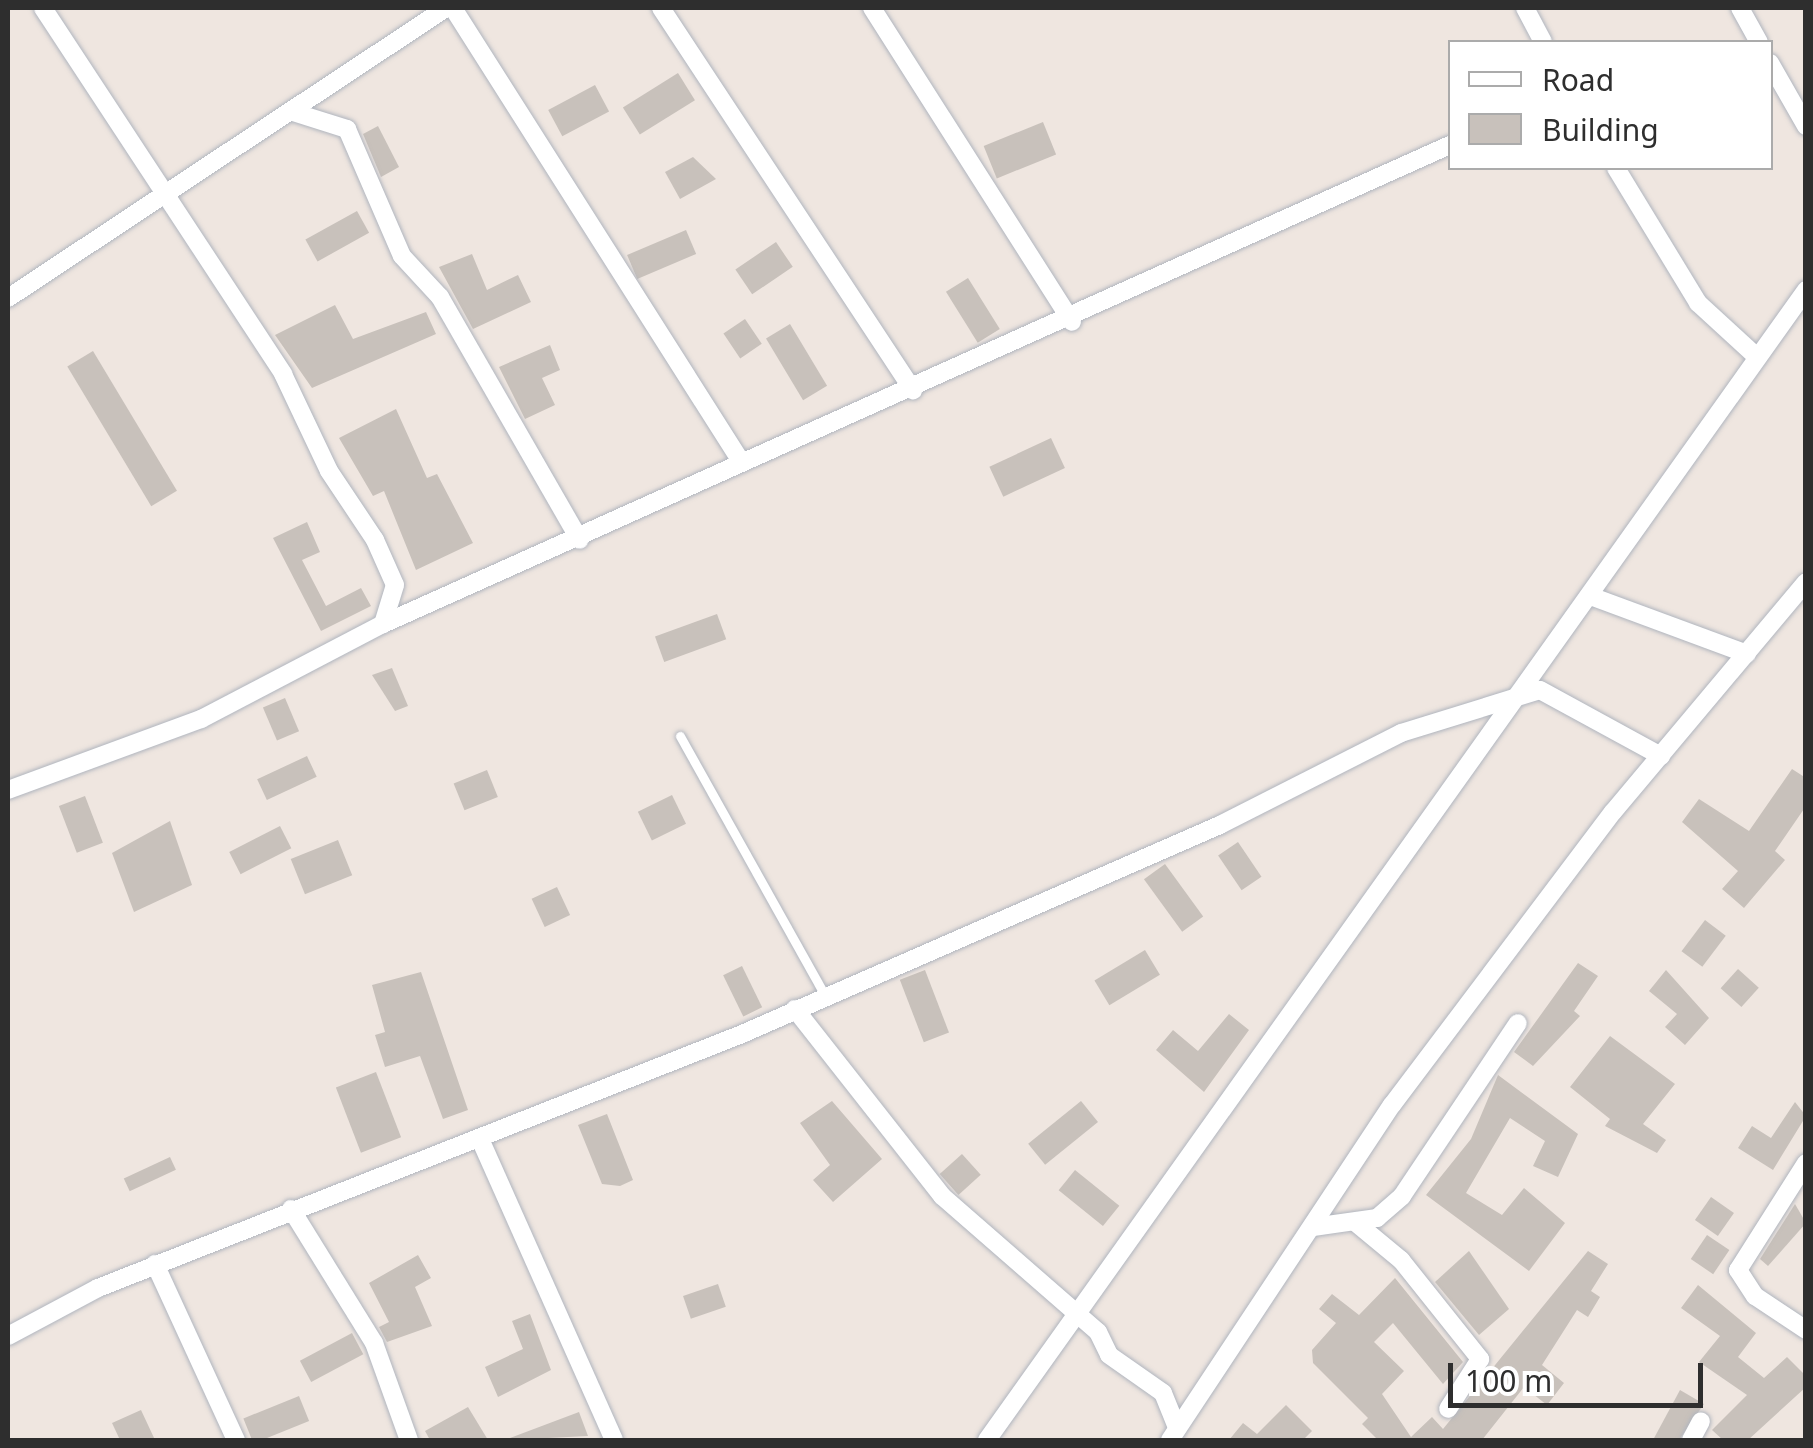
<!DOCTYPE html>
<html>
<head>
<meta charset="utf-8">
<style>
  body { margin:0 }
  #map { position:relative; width:1813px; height:1448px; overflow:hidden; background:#efe6e0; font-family:"Noto Sans",sans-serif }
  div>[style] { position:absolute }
  .building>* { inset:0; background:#c8c1bb; transform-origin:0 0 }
  .roads { filter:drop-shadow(0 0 2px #b0b5be) drop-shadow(0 0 2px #b0b5be) }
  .lane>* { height:9px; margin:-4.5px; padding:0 4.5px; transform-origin:4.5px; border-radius:4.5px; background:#fff }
  .street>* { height:18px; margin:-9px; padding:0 9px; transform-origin:9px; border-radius:9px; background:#fff }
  span { translate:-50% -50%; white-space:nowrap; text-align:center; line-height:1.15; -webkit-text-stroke:8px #fff; paint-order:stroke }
  .frame { position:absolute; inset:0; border:10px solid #2e2e2e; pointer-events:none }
  .legend { position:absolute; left:1448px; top:40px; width:325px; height:130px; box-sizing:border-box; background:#fff; border:2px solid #ababab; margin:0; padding:12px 18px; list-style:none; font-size:30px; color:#2e2e2e }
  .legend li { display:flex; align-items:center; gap:20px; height:50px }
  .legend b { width:50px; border:2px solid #ababab }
  .scale { position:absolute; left:1448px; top:1363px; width:255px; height:45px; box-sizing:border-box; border:5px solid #2e2e2e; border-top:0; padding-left:12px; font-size:30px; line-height:35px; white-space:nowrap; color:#2e2e2e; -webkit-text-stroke:8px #fff; paint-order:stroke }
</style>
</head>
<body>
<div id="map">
  <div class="building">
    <div style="left:678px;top:73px;width:32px;height:65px;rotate:58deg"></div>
    <div style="left:595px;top:85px;width:30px;height:53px;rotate:62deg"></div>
    <div style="left:1043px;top:122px;width:35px;height:64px;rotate:68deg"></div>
    <div style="clip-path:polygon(378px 126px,399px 167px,381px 177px,363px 134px)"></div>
    <div style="clip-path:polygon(693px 157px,716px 179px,680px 199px,665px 172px)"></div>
    <div style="left:357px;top:211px;width:25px;height:59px;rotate:61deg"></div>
    <div style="left:686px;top:230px;width:26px;height:64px;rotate:67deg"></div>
    <div style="left:776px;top:242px;width:30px;height:49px;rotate:56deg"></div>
    <div style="clip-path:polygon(472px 254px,487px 290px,518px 275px,531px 302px,473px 329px,439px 267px)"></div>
    <div style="left:968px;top:278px;width:60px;height:26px;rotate:58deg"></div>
    <div style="clip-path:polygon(335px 305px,353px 339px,426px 312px,436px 334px,312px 388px,275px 335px)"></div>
    <div style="left:745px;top:319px;width:30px;height:26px;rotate:56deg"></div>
    <div style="left:790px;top:324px;width:72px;height:28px;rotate:59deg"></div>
    <div style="clip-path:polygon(550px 345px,560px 370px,542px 378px,555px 405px,525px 419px,499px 367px)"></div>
    <div style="left:93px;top:351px;width:163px;height:30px;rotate:59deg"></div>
    <div style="clip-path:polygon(396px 409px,427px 478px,437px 474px,473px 543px,416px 570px,384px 491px,373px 496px,339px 438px)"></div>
    <div style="left:1051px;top:438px;width:33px;height:68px;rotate:65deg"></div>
    <div style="clip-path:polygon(307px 522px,320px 552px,302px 560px,326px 606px,361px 588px,371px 606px,321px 631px,273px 538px)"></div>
    <div style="left:717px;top:614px;width:27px;height:66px;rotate:70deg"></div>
    <div style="clip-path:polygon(392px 668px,408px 706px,395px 711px,372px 675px)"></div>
    <div style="left:285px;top:698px;width:36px;height:24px;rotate:67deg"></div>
    <div style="left:307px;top:756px;width:23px;height:55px;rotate:65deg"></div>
    <div style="clip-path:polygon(1792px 769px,1806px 778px,1806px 806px,1775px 851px,1785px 860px,1744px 908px,1722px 889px,1738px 871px,1682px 822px,1699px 799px,1749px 831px)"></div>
    <div style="left:487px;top:770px;width:29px;height:36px;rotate:68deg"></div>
    <div style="left:672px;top:795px;width:32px;height:38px;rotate:64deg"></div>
    <div style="left:85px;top:796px;width:50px;height:28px;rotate:69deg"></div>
    <div style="clip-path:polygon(170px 821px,192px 885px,134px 912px,112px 853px)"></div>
    <div style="left:280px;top:826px;width:25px;height:57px;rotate:63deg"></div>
    <div style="left:338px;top:840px;width:38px;height:51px;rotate:68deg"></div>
    <div style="left:1238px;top:842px;width:42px;height:24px;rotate:56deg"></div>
    <div style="left:1165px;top:864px;width:65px;height:26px;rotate:54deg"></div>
    <div style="left:557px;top:887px;width:31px;height:28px;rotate:65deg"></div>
    <div style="left:1705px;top:920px;width:26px;height:39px;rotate:37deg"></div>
    <div style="left:1145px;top:950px;width:29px;height:59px;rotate:59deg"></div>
    <div style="clip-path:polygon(1578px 963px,1598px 976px,1574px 1011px,1580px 1016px,1533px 1066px,1514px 1052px)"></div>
    <div style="left:742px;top:966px;width:46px;height:21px;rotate:64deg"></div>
    <div style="left:1738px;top:969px;width:28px;height:26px;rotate:42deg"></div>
    <div style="left:925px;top:970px;width:67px;height:27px;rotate:69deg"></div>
    <div style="clip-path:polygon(1666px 970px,1709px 1018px,1685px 1045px,1665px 1027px,1677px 1014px,1649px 991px)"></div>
    <div style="clip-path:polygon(421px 972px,468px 1110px,443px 1119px,420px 1056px,385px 1067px,375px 1035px,385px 1032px,372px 985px)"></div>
    <div style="clip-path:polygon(1229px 1014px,1249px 1030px,1204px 1092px,1156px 1050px,1173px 1030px,1198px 1051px)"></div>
    <div style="clip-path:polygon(1610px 1036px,1675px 1084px,1643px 1124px,1666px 1140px,1657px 1153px,1605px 1126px,1610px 1119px,1570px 1087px)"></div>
    <div style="left:376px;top:1072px;width:70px;height:43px;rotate:69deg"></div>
    <div style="clip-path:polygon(1498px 1075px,1578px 1134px,1558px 1177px,1533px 1166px,1545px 1141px,1510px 1118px,1466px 1193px,1502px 1215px,1524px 1188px,1565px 1223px,1529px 1271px,1426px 1195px,1471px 1139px)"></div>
    <div style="clip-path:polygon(832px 1101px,882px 1159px,833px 1202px,813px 1180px,830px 1165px,800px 1123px)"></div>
    <div style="left:1081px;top:1101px;width:27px;height:68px;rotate:51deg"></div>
    <div style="clip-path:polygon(1795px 1102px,1806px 1116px,1773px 1170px,1738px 1148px,1752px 1126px,1771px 1138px)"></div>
    <div style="clip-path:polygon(607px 1114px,633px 1180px,620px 1186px,602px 1184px,578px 1125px)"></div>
    <div style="left:962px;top:1154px;width:28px;height:30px;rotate:48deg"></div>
    <div style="left:170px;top:1157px;width:14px;height:51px;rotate:65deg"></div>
    <div style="left:1075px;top:1170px;width:57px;height:26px;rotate:39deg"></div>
    <div style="left:1711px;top:1197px;width:28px;height:28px;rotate:35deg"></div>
    <div style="clip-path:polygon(1795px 1204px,1806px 1223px,1768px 1266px,1760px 1259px)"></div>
    <div style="left:1707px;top:1235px;width:27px;height:29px;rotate:34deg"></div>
    <div style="clip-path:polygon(1469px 1251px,1509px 1309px,1479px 1335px,1435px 1282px)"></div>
    <div style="clip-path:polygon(1588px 1251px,1608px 1264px,1591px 1291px,1600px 1297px,1588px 1317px,1577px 1310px,1542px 1365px,1564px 1383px,1547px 1405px,1524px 1387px,1482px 1440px,1378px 1440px,1362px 1424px,1368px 1418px,1313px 1363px,1312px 1350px,1336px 1323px,1319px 1309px,1332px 1294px,1359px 1315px,1395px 1278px,1463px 1362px,1443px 1384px,1393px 1323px,1374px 1342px,1404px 1371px,1382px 1394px,1411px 1437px,1432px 1417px,1443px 1429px)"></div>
    <div style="clip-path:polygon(418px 1255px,431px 1278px,415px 1287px,432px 1326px,387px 1342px,379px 1327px,389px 1322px,369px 1283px)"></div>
    <div style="left:718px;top:1284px;width:24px;height:37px;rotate:71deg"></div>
    <div style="clip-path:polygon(1698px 1285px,1756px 1333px,1738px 1357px,1764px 1378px,1787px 1357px,1806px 1376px,1806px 1387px,1748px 1440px,1723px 1440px,1712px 1430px,1747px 1395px,1699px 1362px,1720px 1336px,1681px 1308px)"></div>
    <div style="clip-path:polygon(530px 1314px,551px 1370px,498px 1397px,485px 1367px,523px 1349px,512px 1321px)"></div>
    <div style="left:352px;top:1333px;width:24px;height:59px;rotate:62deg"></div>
    <div style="clip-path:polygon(1680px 1390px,1704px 1404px,1679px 1440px,1653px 1440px)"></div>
    <div style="left:299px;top:1396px;width:27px;height:60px;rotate:68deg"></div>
    <div style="clip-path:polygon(1286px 1405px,1312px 1431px,1303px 1440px,1229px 1440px,1243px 1423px,1257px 1434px)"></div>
    <div style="clip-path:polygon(468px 1407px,488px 1440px,430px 1440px,425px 1431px)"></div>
    <div style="clip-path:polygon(141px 1410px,155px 1440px,120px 1440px,112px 1423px)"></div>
    <div style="clip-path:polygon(579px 1412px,588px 1436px,507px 1440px,507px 1439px)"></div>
  </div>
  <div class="roads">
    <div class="lane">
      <div style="left:680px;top:736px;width:297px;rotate:60.8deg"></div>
    </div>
    <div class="street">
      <div style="left:43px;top:8px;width:438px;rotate:56.7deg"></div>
      <div style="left:283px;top:374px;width:107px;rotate:64.6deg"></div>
      <div style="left:329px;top:471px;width:83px;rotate:56.3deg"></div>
      <div style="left:375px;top:540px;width:49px;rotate:66deg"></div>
      <div style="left:395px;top:585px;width:41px;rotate:107.1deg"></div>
      <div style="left:453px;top:8px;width:539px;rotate:57.58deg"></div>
      <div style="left:661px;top:8px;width:458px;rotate:56.6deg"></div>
      <div style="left:872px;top:8px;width:372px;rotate:57.5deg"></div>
      <div style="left:1525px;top:8px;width:38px;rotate:62deg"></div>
      <div style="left:1740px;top:8px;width:39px;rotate:61deg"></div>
      <div style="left:1770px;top:63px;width:73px;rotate:60.3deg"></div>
      <div style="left:293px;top:112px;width:57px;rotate:17.5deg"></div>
      <div style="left:347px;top:129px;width:138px;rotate:66.6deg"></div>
      <div style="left:402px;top:256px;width:56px;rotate:47.2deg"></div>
      <div style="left:440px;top:297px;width:280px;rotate:60.1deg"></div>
      <div style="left:1616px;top:168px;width:158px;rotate:58.7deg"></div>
      <div style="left:1698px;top:303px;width:80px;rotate:42.5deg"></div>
      <div style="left:8px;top:298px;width:525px;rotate:-33.51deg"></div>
      <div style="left:1593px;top:597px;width:164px;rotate:20.3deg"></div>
      <div style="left:8px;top:790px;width:206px;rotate:-20.2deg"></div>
      <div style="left:201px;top:719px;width:205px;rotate:-27.6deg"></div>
      <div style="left:383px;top:624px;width:1170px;rotate:-24.18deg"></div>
      <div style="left:795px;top:1009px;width:238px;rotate:51.8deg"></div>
      <div style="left:942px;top:1196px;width:207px;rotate:41.1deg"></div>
      <div style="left:1098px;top:1332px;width:25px;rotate:64deg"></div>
      <div style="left:1109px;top:1355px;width:66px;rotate:35.1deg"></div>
      <div style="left:1163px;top:1393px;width:38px;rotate:68deg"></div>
      <div style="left:480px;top:1139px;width:329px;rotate:66deg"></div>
      <div style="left:1806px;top:1163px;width:127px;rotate:122.4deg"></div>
      <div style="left:1738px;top:1270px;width:31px;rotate:57deg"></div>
      <div style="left:1755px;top:1296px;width:61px;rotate:33.7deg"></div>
      <div style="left:291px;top:1209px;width:158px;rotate:58.2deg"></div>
      <div style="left:374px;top:1343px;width:103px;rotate:70.2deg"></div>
      <div style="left:1355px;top:1222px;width:60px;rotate:39.6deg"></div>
      <div style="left:1401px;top:1260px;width:127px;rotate:51.4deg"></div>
      <div style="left:1480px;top:1359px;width:59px;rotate:122.6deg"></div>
      <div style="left:1313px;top:1227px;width:65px;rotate:-8deg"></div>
      <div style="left:1377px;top:1218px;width:33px;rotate:-41deg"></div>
      <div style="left:1402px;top:1196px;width:208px;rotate:-56.2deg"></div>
      <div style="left:155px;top:1264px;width:194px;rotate:65.3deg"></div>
      <div style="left:8px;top:1336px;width:102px;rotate:-28.1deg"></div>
      <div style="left:98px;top:1288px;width:692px;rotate:-21.52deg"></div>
      <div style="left:742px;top:1034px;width:522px;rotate:-23.62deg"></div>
      <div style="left:1220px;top:825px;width:203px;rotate:-26.9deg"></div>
      <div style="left:1401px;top:733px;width:145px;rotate:-17.2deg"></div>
      <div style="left:1540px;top:690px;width:138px;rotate:28.6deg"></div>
      <div style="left:987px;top:1440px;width:1412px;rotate:-54.54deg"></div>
      <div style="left:1170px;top:1440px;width:402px;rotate:-56.5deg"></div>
      <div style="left:1392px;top:1105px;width:367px;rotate:-53deg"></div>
      <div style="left:1613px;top:812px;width:300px;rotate:-50deg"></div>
      <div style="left:1691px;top:1440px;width:21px;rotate:-62deg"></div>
    </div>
  </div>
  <div class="frame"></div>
  <ul class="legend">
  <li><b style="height:12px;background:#fff"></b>Road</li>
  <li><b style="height:28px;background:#c8c1bb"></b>Building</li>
  </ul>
  <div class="scale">100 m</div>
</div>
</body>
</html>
